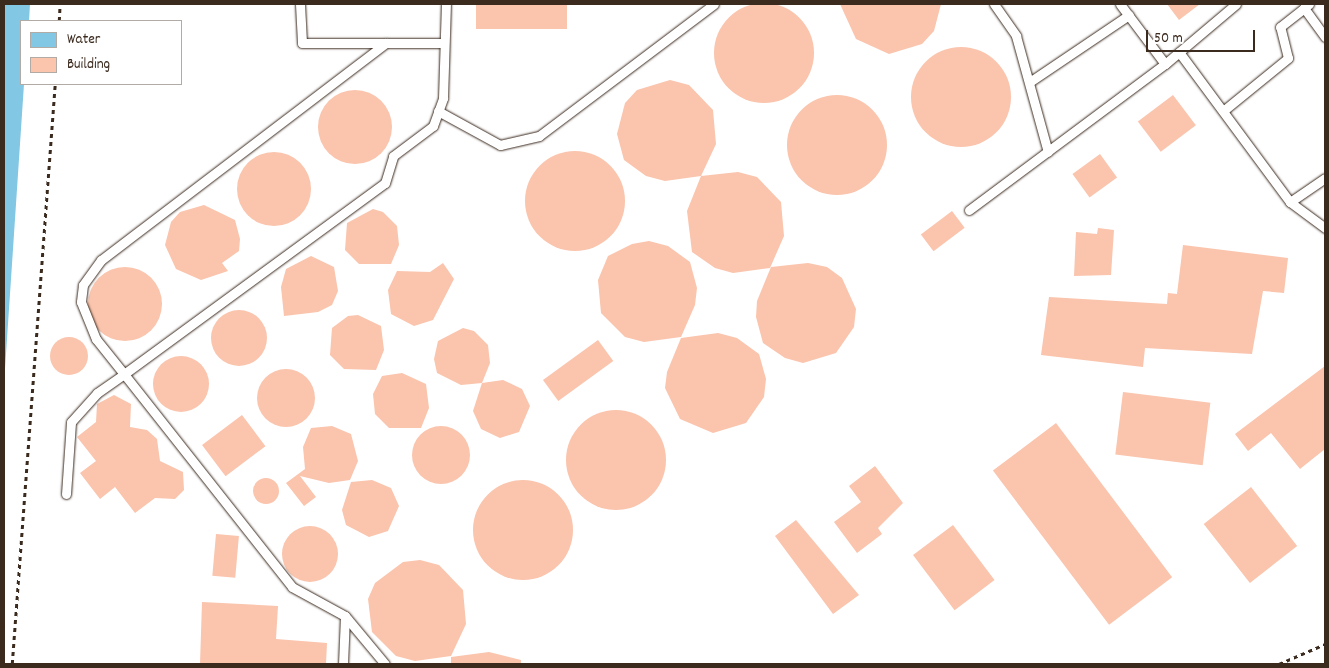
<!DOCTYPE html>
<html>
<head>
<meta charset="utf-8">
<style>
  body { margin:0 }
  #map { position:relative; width:1329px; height:668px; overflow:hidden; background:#fff; font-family:Dekko,sans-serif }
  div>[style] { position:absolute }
  .water>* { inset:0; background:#82c7e3 }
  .building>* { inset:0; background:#fac4ad; transform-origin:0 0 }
  .round { border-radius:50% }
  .path>* { height:2.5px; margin-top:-1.25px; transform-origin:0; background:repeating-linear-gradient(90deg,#3b2a1e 0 4px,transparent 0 8px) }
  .roads { filter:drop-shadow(0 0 1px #3b2a1e) drop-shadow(0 0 1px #3b2a1e) }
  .lane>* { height:9px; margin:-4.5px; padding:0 4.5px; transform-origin:4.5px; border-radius:4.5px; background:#fff }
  span { translate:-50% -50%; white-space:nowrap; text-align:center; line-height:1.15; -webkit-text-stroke:4.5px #fff; paint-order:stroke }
  .frame { position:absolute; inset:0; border:5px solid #3b2a1e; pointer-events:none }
  .legend { position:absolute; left:20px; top:20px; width:162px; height:65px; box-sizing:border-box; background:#fff; border:1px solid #b1aaa5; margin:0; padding:6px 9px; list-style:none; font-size:15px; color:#3b2a1e }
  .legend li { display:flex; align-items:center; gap:10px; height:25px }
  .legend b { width:25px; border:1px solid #b1aaa5 }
  .scale { position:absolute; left:1146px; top:30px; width:109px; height:22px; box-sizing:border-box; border:2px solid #3b2a1e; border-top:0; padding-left:6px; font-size:15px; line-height:18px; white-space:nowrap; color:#3b2a1e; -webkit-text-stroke:4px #fff; paint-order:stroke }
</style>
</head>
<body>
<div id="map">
  <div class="water">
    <div style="clip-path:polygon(4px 4px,30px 4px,29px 21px,21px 21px,24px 84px,4px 384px)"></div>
  </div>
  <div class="building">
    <div class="round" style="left:714px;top:3px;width:100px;height:100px"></div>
    <div style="left:476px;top:4px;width:91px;height:25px"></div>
    <div style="clip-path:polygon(840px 4px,941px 4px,934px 31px,922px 44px,889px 54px,856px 39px)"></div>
    <div style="clip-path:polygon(1167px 4px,1200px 4px,1179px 20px)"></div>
    <div class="round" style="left:911px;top:47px;width:100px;height:100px"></div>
    <div style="clip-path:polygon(670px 80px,689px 85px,713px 110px,716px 144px,701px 176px,665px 181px,646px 176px,624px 160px,617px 134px,625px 103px,637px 90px)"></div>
    <div class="round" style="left:318px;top:90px;width:74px;height:74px"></div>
    <div style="left:1173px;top:95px;width:38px;height:44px;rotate:53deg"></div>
    <div class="round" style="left:787px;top:95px;width:100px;height:100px"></div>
    <div class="round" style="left:525px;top:151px;width:100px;height:100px"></div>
    <div class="round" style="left:237px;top:152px;width:74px;height:74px"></div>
    <div style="left:1100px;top:154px;width:29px;height:34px;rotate:54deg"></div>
    <div style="clip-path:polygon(738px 172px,757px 177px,781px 202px,784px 236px,770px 268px,733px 273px,715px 268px,692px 252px,687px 211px,701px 176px)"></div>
    <div style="clip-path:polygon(204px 205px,235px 220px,240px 239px,239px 251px,222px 263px,228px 271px,201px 280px,176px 269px,165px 245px,171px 222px,180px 212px)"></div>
    <div style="clip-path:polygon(373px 209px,383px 212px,397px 226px,399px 245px,391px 264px,359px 264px,345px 250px,347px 223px)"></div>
    <div style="left:952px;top:211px;width:21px;height:39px;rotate:53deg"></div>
    <div style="clip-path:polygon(1098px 228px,1114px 230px,1111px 275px,1074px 276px,1076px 232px,1097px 234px)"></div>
    <div style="clip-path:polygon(649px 241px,668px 246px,690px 262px,697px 288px,695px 305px,681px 337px,644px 342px,625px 337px,601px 313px,598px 280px,608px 256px,632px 244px)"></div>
    <div style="clip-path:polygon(1183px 245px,1288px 258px,1284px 293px,1263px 291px,1252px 354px,1145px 348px,1143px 367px,1041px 355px,1049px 297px,1167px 304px,1168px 293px,1177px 294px)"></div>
    <div style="clip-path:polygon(311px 256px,334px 267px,338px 291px,332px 305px,318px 312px,284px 316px,281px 287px,286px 269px)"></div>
    <div style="clip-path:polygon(443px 263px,454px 279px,433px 320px,414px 326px,391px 314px,388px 290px,397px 271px,430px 272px)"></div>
    <div style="clip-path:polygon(808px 263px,827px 267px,842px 278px,856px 309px,854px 327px,836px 353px,803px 363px,785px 358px,763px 343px,756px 317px,757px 301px,771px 267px)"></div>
    <div class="round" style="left:88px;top:267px;width:74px;height:74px"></div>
    <div class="round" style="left:211px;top:310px;width:56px;height:56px"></div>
    <div style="clip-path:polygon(358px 315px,381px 326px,384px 350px,376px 370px,344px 369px,330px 355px,332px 328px,348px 316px)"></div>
    <div style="clip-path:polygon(463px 328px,474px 331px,488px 345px,490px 363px,482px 383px,461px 385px,437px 373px,434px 359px,438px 341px)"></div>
    <div style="clip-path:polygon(718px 333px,737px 338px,759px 354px,766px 379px,764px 397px,746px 423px,713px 433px,680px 419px,665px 388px,667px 372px,681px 338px)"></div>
    <div class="round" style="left:50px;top:337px;width:38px;height:38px"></div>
    <div style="left:598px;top:340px;width:26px;height:68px;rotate:54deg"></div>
    <div class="round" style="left:153px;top:356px;width:56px;height:56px"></div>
    <div style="clip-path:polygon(1325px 366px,1325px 449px,1300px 469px,1271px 433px,1248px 451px,1235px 434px)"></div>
    <div class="round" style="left:257px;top:369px;width:58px;height:58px"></div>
    <div style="clip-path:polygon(402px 373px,426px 384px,429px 408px,421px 428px,389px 428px,375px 414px,373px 394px,382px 376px)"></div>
    <div style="clip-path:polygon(503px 380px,522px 389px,530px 406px,519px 432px,500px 438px,481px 429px,473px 411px,482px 383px)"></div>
    <div style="left:1123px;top:392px;width:88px;height:63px;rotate:7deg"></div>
    <div style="clip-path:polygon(114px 395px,131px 404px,130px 427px,147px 430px,157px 439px,160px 461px,183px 472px,184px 490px,175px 499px,155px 498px,135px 513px,115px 487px,100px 499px,80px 473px,96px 461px,77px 437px,96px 422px,97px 404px)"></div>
    <div class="round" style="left:566px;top:410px;width:100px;height:100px"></div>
    <div style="left:242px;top:415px;width:39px;height:50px;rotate:53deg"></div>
    <div style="left:1056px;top:423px;width:193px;height:79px;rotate:53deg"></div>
    <div style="clip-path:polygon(332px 426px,351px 434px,358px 461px,350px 480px,329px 483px,300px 476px,316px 497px,304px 506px,286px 483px,305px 469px,303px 447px,311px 428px)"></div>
    <div class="round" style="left:412px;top:426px;width:58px;height:58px"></div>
    <div style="clip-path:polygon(875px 466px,903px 503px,878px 528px,882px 534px,857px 553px,834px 522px,861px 502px,849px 486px)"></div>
    <div class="round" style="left:253px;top:478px;width:26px;height:26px"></div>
    <div style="clip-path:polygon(372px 480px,391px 488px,399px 506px,388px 531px,369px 537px,346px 525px,342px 510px,351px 482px)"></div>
    <div class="round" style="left:473px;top:480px;width:100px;height:100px"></div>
    <div style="left:1251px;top:487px;width:75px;height:60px;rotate:52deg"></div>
    <div style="clip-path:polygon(796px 520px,859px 595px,833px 614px,775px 536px)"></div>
    <div style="left:953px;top:525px;width:69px;height:50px;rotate:53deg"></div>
    <div class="round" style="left:282px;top:526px;width:56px;height:56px"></div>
    <div style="left:216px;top:534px;width:23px;height:42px;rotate:5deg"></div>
    <div style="clip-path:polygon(420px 560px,439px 565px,463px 590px,466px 624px,451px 656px,415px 661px,396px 656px,372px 632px,368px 599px,375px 583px,403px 562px)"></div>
    <div style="clip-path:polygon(202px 602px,278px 606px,276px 639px,327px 643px,326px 664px,200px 664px)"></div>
    <div style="clip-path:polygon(489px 652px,521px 660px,521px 664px,451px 664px,451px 657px)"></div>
  </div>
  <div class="path">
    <div style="left:59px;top:21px;width:17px;rotate:-87deg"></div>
    <div style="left:12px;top:664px;width:582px;rotate:-85.76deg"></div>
    <div style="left:1279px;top:664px;width:50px;rotate:-23.5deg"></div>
  </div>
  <div class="roads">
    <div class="lane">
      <div style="left:300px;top:4px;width:39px;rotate:87deg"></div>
      <div style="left:302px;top:43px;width:142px"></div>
      <div style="left:994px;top:4px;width:39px;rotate:55deg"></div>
      <div style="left:1016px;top:36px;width:120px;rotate:74.6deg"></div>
      <div style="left:1120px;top:4px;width:75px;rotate:53.1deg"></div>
      <div style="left:1309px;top:4px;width:6px;rotate:141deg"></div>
      <div style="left:1304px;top:8px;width:36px;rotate:54deg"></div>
      <div style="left:386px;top:43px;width:358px;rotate:142.7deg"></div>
      <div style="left:101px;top:260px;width:31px;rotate:126deg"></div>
      <div style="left:83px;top:285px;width:17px;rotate:97deg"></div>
      <div style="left:81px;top:302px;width:40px;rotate:68deg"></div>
      <div style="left:96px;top:339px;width:45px;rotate:51.3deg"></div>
      <div style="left:124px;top:374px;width:323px;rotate:-36.2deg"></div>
      <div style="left:385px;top:183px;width:28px;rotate:-73deg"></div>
      <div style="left:393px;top:156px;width:50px;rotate:-36.9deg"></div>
      <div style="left:433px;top:126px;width:30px;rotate:-70deg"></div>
      <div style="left:443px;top:98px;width:94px;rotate:-88.2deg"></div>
      <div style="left:1179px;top:52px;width:187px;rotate:53.5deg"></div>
      <div style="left:1290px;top:202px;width:42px;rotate:-34.4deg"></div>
      <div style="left:1031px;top:81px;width:118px;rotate:-34deg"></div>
      <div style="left:438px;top:111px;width:71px;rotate:28.7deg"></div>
      <div style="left:500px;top:145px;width:40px;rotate:-13deg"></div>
      <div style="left:539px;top:136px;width:219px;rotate:-37deg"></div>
      <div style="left:1223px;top:111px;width:84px;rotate:-39.2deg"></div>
      <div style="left:1288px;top:58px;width:32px;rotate:-104deg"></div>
      <div style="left:1280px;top:27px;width:31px;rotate:-38deg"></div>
      <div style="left:1290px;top:202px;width:44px;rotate:36.6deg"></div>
      <div style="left:969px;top:210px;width:244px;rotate:-36.7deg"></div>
      <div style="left:1165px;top:64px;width:93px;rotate:-40.2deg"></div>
      <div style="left:66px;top:494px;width:72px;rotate:-86deg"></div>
      <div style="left:71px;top:422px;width:39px;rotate:-48deg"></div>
      <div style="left:97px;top:393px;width:33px;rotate:-35deg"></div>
      <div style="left:124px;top:374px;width:271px;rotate:51.7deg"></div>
      <div style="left:292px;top:587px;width:60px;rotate:28.7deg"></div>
      <div style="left:345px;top:616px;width:62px;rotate:50.2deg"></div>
      <div style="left:343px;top:664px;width:48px;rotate:-87.6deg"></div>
    </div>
  </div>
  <div class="frame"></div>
  <ul class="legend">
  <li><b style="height:14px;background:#82c7e3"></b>Water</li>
  <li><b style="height:14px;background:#fac4ad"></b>Building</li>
  </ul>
  <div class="scale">50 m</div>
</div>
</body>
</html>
